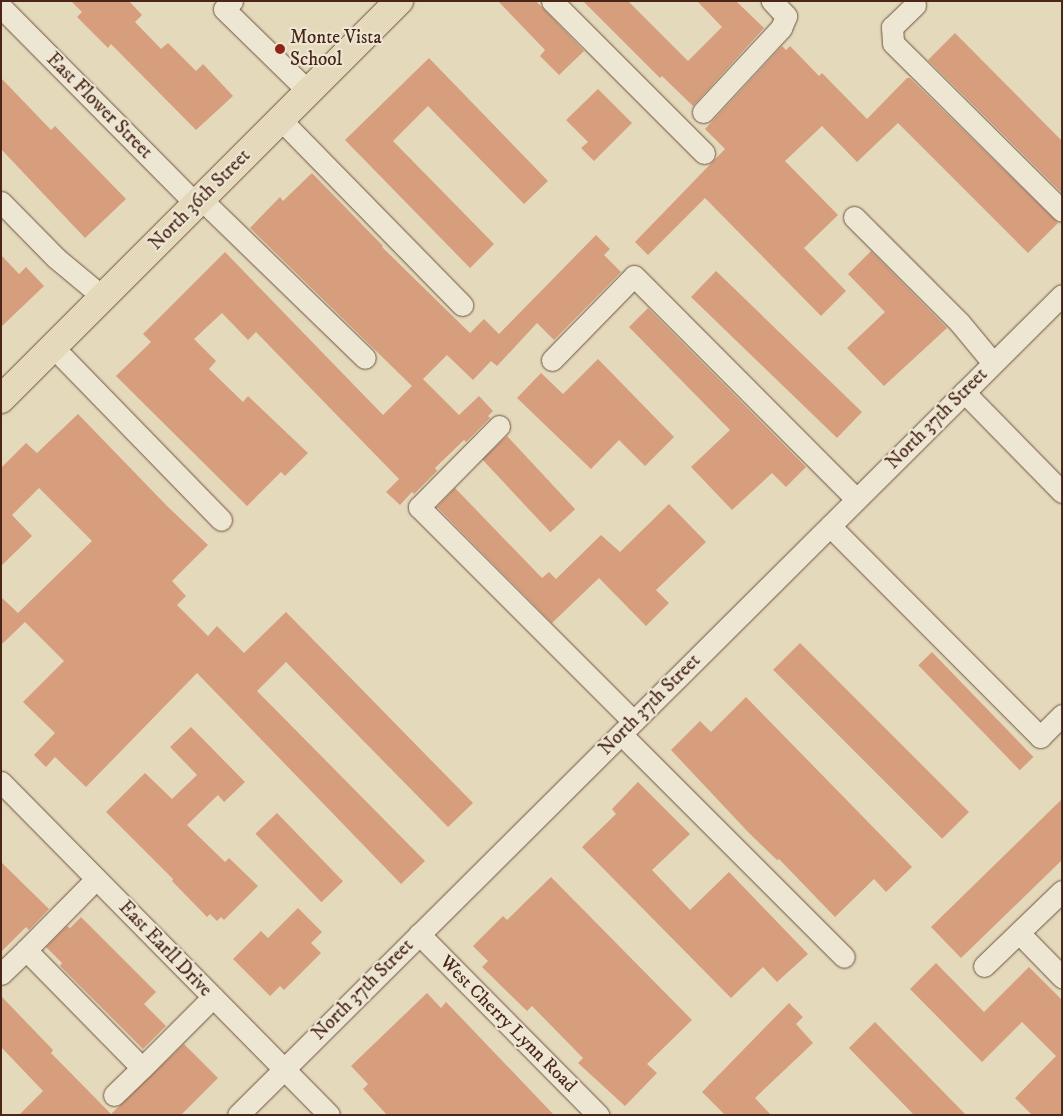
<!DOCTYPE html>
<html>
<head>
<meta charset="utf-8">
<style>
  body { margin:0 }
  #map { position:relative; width:1063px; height:1116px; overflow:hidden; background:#e4d9bb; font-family:"IM FELL DW Pica",serif }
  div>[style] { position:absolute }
  .building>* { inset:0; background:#d69e7d; transform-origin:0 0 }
  .roads { filter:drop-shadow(0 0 1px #705342) drop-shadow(0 0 1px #705342) }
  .minor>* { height:21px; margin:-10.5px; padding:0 10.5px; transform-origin:10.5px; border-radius:10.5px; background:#ede6d3 }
  .major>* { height:28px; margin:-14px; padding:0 14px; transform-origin:14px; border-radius:14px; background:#e4d9bb }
  .dots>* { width:14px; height:14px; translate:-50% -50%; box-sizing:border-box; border:2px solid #ede6d3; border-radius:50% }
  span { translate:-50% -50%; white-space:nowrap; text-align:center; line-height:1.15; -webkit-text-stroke:4.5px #ede6d3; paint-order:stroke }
  .poi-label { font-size:19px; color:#4a2619 }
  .left { translate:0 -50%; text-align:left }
  .street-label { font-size:19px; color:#4a2619 }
  .frame { position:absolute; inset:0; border:2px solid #4a2619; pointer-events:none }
</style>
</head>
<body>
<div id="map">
  <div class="building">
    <div style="clip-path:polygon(71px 1px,129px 1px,142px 15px,135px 22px,161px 49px,168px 43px,196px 71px,203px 64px,233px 96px,196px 130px,111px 44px,108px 48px,77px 17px,82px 12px)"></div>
    <div style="clip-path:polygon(498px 1px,536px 1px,584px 51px,559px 75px,540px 56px,545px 50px)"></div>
    <div style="clip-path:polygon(583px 1px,628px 1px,688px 61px,722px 27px,697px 1px,736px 1px,764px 28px,693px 106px,662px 76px,660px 78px)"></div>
    <div style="clip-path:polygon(955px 33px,1062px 141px,1062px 193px,928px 60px)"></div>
    <div style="clip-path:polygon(782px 46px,786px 50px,790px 46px,819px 76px,822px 73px,867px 119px,907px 78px,910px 78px,1058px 223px,1028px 253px,898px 123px,857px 162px,822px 126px,785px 161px,838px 215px,804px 248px,846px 291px,821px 316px,705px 198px,648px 255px,635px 242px,725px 149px,705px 129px)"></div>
    <div style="clip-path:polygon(429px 58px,548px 181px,524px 204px,428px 106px,393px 141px,494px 244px,470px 268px,345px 140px)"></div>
    <div style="clip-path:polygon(1px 78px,51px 130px,55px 126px,126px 199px,85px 238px,1px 149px)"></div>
    <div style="clip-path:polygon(598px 89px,632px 123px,594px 161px,581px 148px,588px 142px,566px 120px)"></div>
    <div style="clip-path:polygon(312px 173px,383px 246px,382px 247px,470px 333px,484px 319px,499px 334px,596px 235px,610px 249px,604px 255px,621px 272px,554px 340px,537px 323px,497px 366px,491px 361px,473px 380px,447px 355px,423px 379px,459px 415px,479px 396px,493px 411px,488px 416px,490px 418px,466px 442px,464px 440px,435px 468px,437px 471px,414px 494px,412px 492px,400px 505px,386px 492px,399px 479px,256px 332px,248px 340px,222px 313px,194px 339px,216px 361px,209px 369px,243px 402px,248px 396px,308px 453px,285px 476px,281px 472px,247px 506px,116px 376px,151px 342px,143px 334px,225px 252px,383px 415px,412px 386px,250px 228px,280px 197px,283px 201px)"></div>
    <div style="clip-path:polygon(871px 251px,947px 328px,884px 386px,847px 348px,885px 312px,848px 274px)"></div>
    <div style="clip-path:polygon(1px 255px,19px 274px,26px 267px,44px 286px,1px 327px)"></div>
    <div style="left:716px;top:271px;width:203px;height:36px;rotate:44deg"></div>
    <div style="clip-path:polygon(648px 308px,806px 467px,786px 487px,772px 473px,732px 510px,691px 467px,730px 430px,629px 327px)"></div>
    <div style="clip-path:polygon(598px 359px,674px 437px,645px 466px,619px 440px,591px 469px,517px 398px,541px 373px,563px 394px)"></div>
    <div style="clip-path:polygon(78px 414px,167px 506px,208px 545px,172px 581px,186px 596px,177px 605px,208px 636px,217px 626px,244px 653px,286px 612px,473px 803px,448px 827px,286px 662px,257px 691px,425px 861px,401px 884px,197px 673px,86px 787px,55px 757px,46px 767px,34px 755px,55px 733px,23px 702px,64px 661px,25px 622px,1px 645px,1px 597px,18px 613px,92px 541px,39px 488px,12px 515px,32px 536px,1px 566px,1px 468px,26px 443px,37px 453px)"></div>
    <div style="left:507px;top:436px;width:100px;height:34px;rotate:47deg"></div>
    <div style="clip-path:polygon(455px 488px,542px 578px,549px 572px,556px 579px,601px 535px,620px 552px,669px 504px,706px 542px,656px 590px,669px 603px,646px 626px,599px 578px,552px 623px,437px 507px)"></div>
    <div style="left:800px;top:643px;width:239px;height:38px;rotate:45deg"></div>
    <div style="left:932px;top:652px;width:146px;height:19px;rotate:46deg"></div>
    <div style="clip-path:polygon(746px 697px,912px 867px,886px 892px,874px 879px,835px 917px,779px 859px,777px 860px,749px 833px,671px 750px,700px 721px,711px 732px)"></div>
    <div style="clip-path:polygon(191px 727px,245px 782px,224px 802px,218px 795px,187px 825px,225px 862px,229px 858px,258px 886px,224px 920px,221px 917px,217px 921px,210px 914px,207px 917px,172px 881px,173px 879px,106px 812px,145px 773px,172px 799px,197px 775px,170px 747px)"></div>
    <div style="clip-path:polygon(638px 782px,690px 834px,652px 870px,690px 910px,729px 872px,808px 954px,777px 982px,763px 967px,731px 998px,582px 847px,616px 814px,612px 809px)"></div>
    <div style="clip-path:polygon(1062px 799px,1062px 860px,961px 958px,931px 927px)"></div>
    <div style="left:277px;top:813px;width:95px;height:30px;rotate:46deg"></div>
    <div style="clip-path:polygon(1px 862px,49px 909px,29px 930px,26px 927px,1px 952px)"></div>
    <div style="clip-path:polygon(551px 877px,692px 1020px,647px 1064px,657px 1073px,625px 1106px,578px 1063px,583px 1058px,532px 1006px,527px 1011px,482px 967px,488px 961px,473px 946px,503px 916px,507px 920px)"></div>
    <div style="clip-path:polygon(298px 908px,322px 932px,311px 943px,321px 953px,284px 990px,280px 986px,270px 996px,233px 959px,261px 931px,268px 938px)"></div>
    <div style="clip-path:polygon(81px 917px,156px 992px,144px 1004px,166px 1026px,143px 1049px,60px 966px,62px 963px,46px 947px,67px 926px,70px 928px)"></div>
    <div style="clip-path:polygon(936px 963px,984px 1012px,1029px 967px,1062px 1000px,1062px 1115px,1032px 1115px,1015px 1098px,1056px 1056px,1022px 1022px,982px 1062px,910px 989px)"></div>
    <div style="clip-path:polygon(427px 993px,441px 1008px,446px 1002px,554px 1115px,387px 1115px,363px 1089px,368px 1084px,351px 1066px)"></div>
    <div style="clip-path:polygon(1px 996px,53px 1050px,51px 1053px,111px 1114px,184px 1044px,218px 1078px,181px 1115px,19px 1115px,43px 1091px,1px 1047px)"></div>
    <div style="clip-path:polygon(789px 1003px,803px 1017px,796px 1024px,813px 1043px,755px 1098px,771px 1115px,725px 1115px,702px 1092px)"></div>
    <div style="clip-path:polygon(875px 1022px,966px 1115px,914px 1115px,849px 1048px)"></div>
  </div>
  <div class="roads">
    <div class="minor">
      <div style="left:232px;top:1px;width:11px;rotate:135deg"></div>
      <div style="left:224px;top:9px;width:119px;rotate:44.3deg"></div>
      <div style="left:552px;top:1px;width:215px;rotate:45deg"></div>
      <div style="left:915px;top:5px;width:32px;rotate:136deg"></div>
      <div style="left:892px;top:27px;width:16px;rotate:86deg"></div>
      <div style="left:893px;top:43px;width:238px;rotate:44.8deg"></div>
      <div style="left:1px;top:7px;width:277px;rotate:45.3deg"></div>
      <div style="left:703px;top:112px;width:115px;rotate:-47.1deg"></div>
      <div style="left:781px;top:28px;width:13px;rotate:-67deg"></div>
      <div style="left:786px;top:16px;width:21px;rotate:-133deg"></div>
      <div style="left:281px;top:120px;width:259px;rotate:45.6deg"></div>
      <div style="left:201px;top:199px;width:228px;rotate:44.1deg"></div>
      <div style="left:1px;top:202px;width:78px;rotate:45.5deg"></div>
      <div style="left:56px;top:258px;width:61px;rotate:39.7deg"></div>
      <div style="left:854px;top:217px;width:148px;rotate:45deg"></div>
      <div style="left:959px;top:322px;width:53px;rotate:50.3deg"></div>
      <div style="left:53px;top:347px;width:241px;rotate:45.8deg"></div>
      <div style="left:552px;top:360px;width:117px;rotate:-45.7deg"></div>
      <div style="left:634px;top:276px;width:315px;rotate:45.1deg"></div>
      <div style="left:964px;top:392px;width:140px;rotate:45.6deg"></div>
      <div style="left:499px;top:426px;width:114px;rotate:134.6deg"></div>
      <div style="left:419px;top:507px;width:303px;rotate:45deg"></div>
      <div style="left:830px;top:526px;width:298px;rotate:45.1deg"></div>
      <div style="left:1040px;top:737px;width:31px;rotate:-45deg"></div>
      <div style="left:621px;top:734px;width:315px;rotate:45deg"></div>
      <div style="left:1px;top:782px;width:467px;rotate:45.4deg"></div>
      <div style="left:96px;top:879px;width:100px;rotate:134.6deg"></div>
      <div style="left:26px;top:950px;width:165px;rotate:45.5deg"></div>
      <div style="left:142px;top:1068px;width:100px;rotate:-45deg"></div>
      <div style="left:1019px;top:933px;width:62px;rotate:45.7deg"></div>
      <div style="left:419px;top:934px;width:255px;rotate:45.3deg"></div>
      <div style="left:984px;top:966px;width:108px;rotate:-43.9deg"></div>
      <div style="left:1px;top:974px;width:35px;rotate:-44deg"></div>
      <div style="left:114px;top:1095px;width:39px;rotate:-44deg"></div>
      <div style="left:238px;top:1115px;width:1162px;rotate:-44.86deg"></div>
    </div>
    <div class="major">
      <div style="left:1px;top:399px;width:563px;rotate:-45deg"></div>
    </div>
  </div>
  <div class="dots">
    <div style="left:280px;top:49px;background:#8f2418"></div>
  </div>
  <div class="poi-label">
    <span class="left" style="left:290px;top:49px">Monte Vista<br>School</span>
  </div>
  <div class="street-label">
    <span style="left:99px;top:106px;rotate:45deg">East Flower Street</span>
    <span style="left:200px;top:200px;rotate:-45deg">North 36th Street</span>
    <span style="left:937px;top:419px;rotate:-45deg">North 37th Street</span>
    <span style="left:650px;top:705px;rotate:-45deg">North 37th Street</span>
    <span style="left:165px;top:949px;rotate:46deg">East Earll Drive</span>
    <span style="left:363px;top:990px;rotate:-45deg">North 37th Street</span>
    <span style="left:508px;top:1024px;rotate:45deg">West Cherry Lynn Road</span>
  </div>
  <div class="frame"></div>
</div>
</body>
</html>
